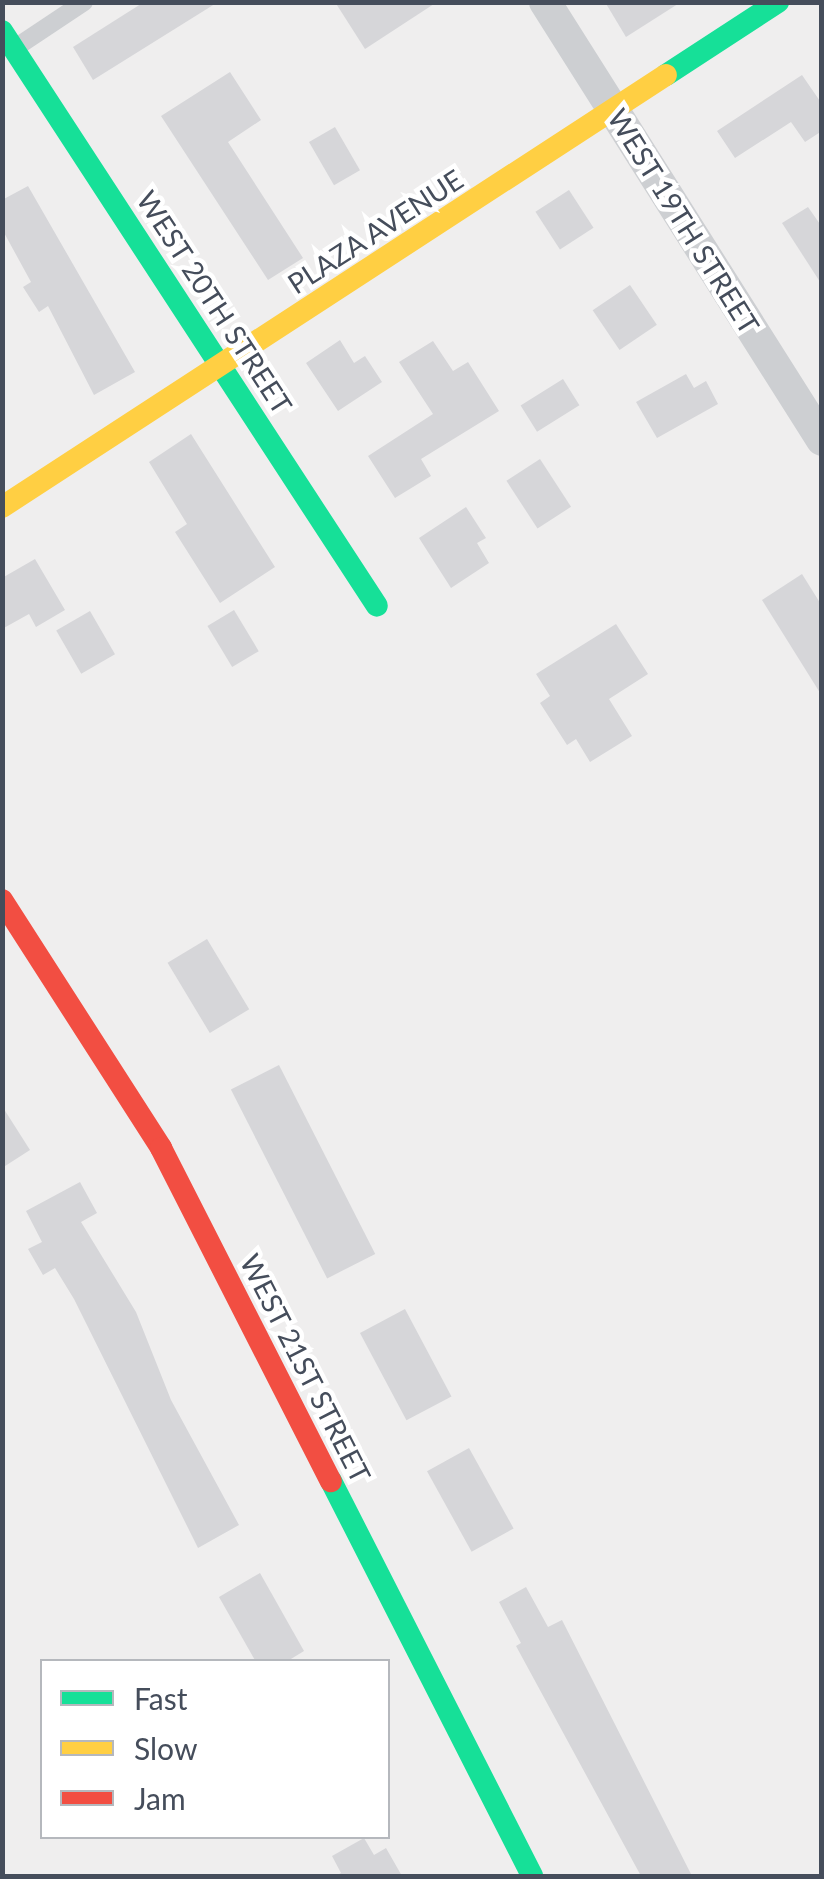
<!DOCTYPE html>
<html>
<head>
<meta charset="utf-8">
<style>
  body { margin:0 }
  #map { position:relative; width:824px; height:1879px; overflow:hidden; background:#efeeee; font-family:Lato,sans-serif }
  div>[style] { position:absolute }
  .building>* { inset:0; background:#d6d6d9; transform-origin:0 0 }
  .lane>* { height:18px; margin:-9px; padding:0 9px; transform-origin:9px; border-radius:9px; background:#cdcfd2 }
  .street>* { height:32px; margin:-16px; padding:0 16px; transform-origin:16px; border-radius:16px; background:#cdcfd2 }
  .fast>* { height:22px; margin:-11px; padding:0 11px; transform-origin:11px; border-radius:11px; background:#16e098 }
  .slow>* { height:22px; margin:-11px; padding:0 11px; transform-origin:11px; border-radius:11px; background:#ffcf43 }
  .jam>* { height:22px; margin:-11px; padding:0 11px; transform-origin:11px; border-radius:11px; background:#f24e42 }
  span { translate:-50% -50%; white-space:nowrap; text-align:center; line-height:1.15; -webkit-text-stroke:9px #fff; paint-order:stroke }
  .street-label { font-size:28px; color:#454d5b }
  .frame { position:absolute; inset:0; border:5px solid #454d5b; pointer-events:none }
  .legend { position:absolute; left:40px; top:1659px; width:350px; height:180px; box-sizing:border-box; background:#fff; border:2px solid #b5b8bd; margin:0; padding:12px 18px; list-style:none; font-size:30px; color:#454d5b }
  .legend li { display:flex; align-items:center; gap:20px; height:50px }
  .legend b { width:50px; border:2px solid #b5b8bd }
</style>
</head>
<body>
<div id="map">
  <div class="building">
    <div style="clip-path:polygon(144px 2px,218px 2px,93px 80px,73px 47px)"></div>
    <div style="clip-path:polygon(335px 2px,437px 2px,365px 49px)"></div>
    <div style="clip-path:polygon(605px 2px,681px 2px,626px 37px)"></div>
    <div style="clip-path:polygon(230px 72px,261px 120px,228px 142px,303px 258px,268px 280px,161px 116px)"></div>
    <div style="clip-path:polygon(802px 75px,822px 104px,822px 131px,805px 142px,791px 122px,735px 158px,717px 131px)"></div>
    <div style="left:335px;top:127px;width:50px;height:30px;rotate:60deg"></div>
    <div style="clip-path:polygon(28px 186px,135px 372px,94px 395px,48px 306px,39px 312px,23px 287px,31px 282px,2px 229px,2px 200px)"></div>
    <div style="left:569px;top:190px;width:45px;height:40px;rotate:57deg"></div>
    <div style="clip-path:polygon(808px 207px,822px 227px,822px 285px,782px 223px)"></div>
    <div style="left:630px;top:285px;width:48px;height:45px;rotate:56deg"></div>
    <div style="clip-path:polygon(340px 340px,354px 363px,365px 356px,382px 382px,338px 411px,306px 363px)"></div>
    <div style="clip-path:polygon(433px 341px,453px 371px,468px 362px,499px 411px,421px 459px,431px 476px,395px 498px,368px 456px,433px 414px,399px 362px)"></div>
    <div style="clip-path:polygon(686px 374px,694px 388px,706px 381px,718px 404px,657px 438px,636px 402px)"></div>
    <div style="left:563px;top:379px;width:31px;height:50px;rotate:58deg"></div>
    <div style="clip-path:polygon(191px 434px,275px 567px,220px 603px,175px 532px,187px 524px,149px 462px)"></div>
    <div style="left:540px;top:459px;width:57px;height:40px;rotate:57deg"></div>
    <div style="clip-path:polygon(466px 507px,486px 538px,477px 543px,489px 563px,451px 588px,419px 538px)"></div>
    <div style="clip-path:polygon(35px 559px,65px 610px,36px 627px,29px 614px,2px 629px,2px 578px)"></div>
    <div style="clip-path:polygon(802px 574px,822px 606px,822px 696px,762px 600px)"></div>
    <div style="left:234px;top:610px;width:48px;height:31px;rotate:59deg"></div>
    <div style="left:90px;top:611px;width:50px;height:39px;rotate:60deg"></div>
    <div style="clip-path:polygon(616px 624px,648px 674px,609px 699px,632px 736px,590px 762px,576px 739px,567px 745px,540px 703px,550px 696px,536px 674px)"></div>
    <div style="left:207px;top:939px;width:82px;height:46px;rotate:59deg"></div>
    <div style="left:279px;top:1065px;width:212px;height:54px;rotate:63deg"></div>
    <div style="clip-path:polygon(2px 1106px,30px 1150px,2px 1168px)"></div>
    <div style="clip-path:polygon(80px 1182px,97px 1213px,81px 1222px,136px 1312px,171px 1400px,239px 1525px,198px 1548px,74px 1299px,55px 1268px,43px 1275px,28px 1249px,42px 1242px,26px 1211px)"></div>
    <div style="left:405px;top:1309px;width:99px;height:51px;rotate:62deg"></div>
    <div style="left:469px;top:1448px;width:92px;height:48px;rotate:61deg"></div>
    <div style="clip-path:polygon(260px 1573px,304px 1651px,286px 1662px,256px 1662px,219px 1597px)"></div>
    <div style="clip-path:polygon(526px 1587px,548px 1627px,562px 1620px,692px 1876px,641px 1876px,516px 1646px,521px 1643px,499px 1602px)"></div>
    <div style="clip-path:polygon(364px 1838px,374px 1855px,386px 1848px,402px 1876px,336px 1876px,341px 1873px,332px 1856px)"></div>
  </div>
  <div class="lane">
    <div style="left:15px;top:48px;width:83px;rotate:-33.7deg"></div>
  </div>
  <div class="street">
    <div style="left:545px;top:2px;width:518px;rotate:57.69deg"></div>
  </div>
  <div class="fast">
    <div style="left:2px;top:31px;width:686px;rotate:56.89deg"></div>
    <div style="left:666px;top:75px;width:134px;rotate:-33.1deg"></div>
    <div style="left:331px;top:1481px;width:443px;rotate:63deg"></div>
  </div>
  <div class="slow">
    <div style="left:2px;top:507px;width:792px;rotate:-33.05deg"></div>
  </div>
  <div class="jam">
    <div style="left:2px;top:900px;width:295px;rotate:57.3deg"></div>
    <div style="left:161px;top:1148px;width:374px;rotate:63deg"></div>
  </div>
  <div class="street-label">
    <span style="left:684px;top:221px;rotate:58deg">WEST 19TH STREET</span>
    <span style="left:375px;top:231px;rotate:-33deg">PLAZA AVENUE</span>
    <span style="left:215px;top:302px;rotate:57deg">WEST 20TH STREET</span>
    <span style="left:306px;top:1368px;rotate:63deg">WEST 21ST STREET</span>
  </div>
  <div class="frame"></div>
  <ul class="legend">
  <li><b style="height:12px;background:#16e098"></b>Fast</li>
  <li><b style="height:12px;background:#ffcf43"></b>Slow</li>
  <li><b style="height:12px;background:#f24e42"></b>Jam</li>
  </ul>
</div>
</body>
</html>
